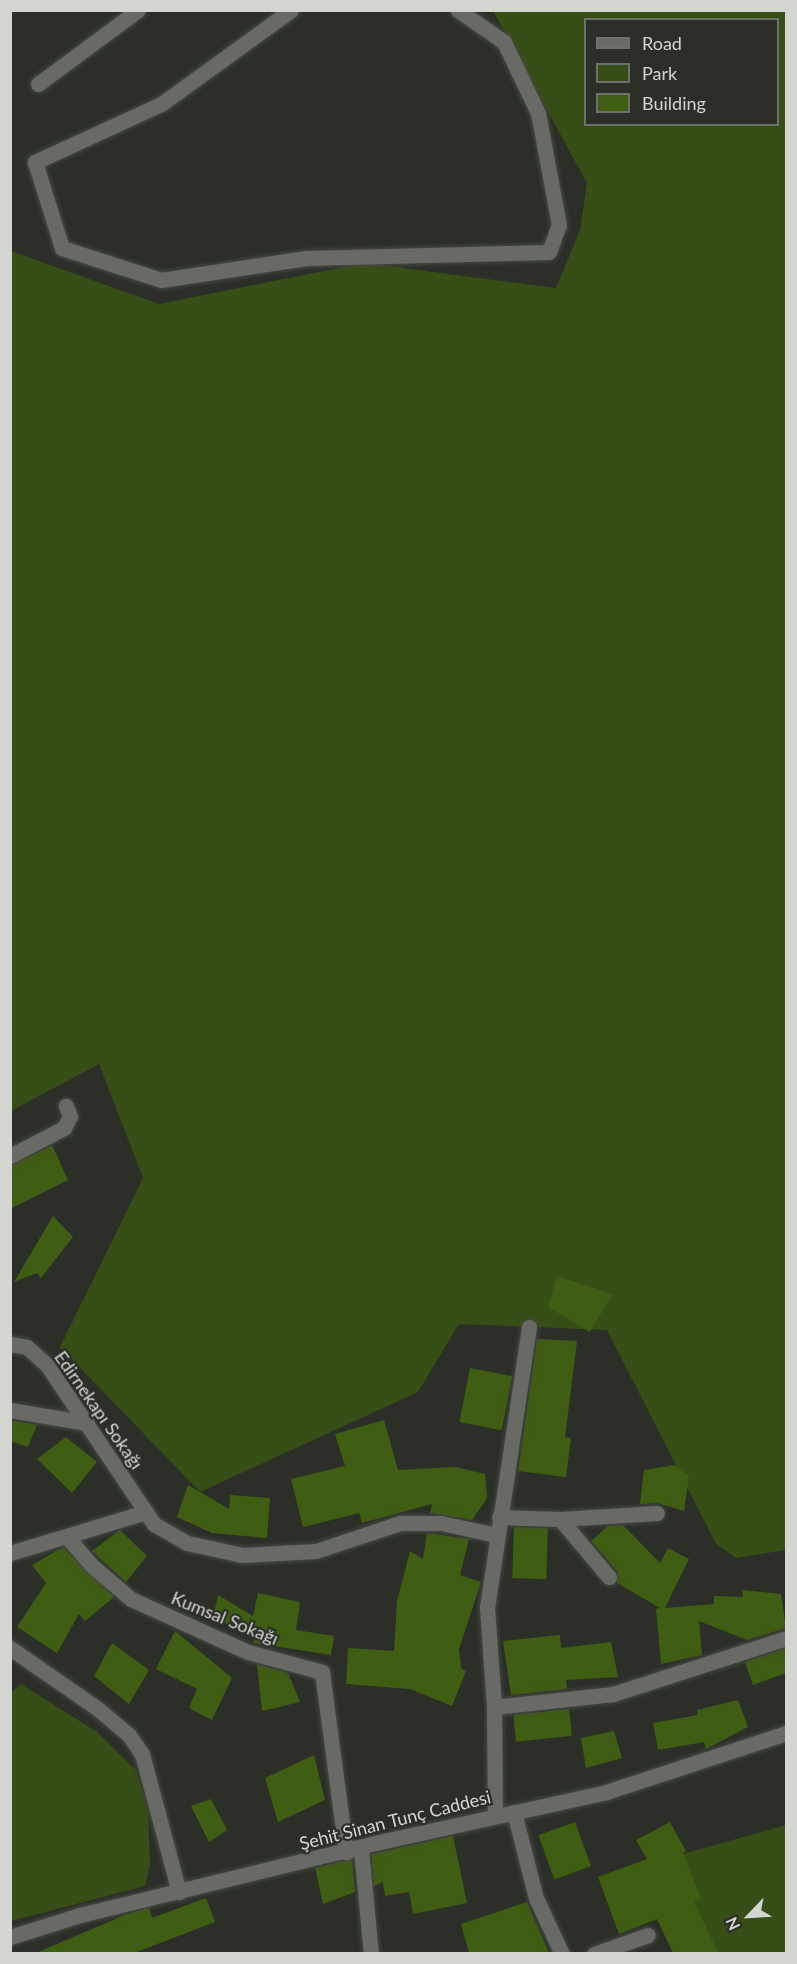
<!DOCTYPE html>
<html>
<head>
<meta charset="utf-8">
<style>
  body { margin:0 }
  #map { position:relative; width:797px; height:1964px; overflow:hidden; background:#2b2f27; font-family:Lato,sans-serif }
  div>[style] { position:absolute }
  .green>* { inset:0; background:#374e16 }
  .building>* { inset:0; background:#405e13; transform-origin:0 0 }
  .roads { filter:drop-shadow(0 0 2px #464a42) drop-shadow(0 0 2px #464a42) }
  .minor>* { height:15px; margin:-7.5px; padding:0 7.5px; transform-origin:7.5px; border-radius:7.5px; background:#686a66 }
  span { translate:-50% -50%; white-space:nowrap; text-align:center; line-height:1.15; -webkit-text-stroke:4.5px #2b2f27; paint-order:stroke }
  .street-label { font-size:18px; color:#d3d5d1 }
  .frame { position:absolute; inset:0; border:12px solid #d3d5d1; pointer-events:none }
  .legend { position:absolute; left:584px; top:18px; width:195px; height:108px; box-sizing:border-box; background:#2b2f27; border:2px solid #6e716b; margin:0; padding:8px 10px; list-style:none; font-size:18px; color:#d3d5d1 }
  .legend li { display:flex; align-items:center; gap:12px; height:30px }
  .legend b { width:30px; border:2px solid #6e716b }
  .north { position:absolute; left:719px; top:1886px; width:60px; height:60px; -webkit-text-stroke:4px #2b2f27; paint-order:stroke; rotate:245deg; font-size:16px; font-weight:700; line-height:24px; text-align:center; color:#d3d5d1 }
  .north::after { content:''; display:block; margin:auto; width:21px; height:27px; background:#d3d5d1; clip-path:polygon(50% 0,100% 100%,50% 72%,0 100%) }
</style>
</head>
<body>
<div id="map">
  <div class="green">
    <div style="clip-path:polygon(evenodd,493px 11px,786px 11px,786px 1550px,736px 1558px,716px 1544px,607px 1330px,459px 1324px,418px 1392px,200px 1492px,60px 1347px,143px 1178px,99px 1064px,11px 1111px,11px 251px,159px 304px,364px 263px,556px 288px,580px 230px,587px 183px,493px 11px,586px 20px,778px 20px,778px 124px,586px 124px,586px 20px)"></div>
    <div style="clip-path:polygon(21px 1684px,97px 1732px,136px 1770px,148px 1811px,150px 1865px,145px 1886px,11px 1921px,10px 1693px)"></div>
    <div style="clip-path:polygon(786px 1825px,786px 1953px,705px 1953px,682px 1854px)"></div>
  </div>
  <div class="building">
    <div style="clip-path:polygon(52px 1145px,68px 1180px,10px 1209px,10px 1166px)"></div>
    <div style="clip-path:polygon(53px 1216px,73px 1237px,41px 1278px,37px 1273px,14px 1282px)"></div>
    <div style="clip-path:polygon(557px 1276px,613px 1294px,590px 1332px,548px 1307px)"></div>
    <div style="clip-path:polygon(537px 1339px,577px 1341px,565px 1437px,571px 1438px,566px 1477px,518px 1471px)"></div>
    <div style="left:470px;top:1368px;width:43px;height:55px;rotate:11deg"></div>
    <div style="clip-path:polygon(10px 1420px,37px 1425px,28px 1447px,10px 1441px)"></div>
    <div style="clip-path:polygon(384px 1420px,398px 1470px,455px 1467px,485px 1474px,487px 1498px,472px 1520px,430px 1513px,432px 1504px,362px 1523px,359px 1513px,303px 1527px,291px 1479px,345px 1466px,335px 1434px)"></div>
    <div style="clip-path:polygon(66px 1437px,97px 1462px,72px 1493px,37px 1459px)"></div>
    <div style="clip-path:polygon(674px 1465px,689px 1476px,684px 1511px,657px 1503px,640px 1504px,644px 1470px)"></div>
    <div style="clip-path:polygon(188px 1485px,229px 1509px,230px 1495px,270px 1498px,267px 1538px,212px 1533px,177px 1517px)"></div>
    <div style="clip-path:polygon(623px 1525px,660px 1563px,668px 1548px,689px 1559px,665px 1608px,714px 1604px,714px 1596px,743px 1597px,742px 1590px,781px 1594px,786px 1628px,747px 1640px,699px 1621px,702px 1655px,661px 1664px,656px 1609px,660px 1608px,617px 1583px,617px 1571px,591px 1541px,608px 1526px)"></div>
    <div style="left:514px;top:1527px;width:34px;height:51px;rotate:2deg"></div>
    <div style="clip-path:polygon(120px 1530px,147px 1556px,126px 1582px,92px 1551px)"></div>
    <div style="clip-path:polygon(427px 1533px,469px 1539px,460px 1575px,481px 1582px,459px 1649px,461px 1668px,466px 1671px,452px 1706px,410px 1689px,346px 1684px,348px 1648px,394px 1651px,397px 1601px,410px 1551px,423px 1559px)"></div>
    <div style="clip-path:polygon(63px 1547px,114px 1597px,85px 1621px,79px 1614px,57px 1653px,17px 1627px,46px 1583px,32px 1565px)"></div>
    <div style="clip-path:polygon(258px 1593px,300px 1602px,296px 1630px,334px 1636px,331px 1655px,254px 1643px,253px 1635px,213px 1618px,218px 1595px,253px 1616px)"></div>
    <div style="clip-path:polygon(175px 1631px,232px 1678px,212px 1720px,189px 1708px,197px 1689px,156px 1669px)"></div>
    <div style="clip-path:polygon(560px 1635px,561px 1648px,611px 1642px,618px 1677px,566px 1680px,567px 1689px,511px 1695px,503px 1641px)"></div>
    <div style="clip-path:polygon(112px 1643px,149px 1670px,129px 1704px,94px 1676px)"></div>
    <div style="clip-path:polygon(786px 1648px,786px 1673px,753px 1685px,745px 1662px)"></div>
    <div style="clip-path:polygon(257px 1664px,288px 1673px,300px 1702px,262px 1711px)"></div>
    <div style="clip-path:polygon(738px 1700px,748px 1727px,706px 1749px,704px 1742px,658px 1750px,653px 1723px,698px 1715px,697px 1710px)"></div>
    <div style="left:569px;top:1709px;width:27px;height:56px;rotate:84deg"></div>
    <div style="clip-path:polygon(614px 1731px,622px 1758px,586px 1768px,581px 1738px)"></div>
    <div style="clip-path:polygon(314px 1755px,325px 1800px,278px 1822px,265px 1778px)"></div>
    <div style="clip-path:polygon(211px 1799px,227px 1830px,209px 1842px,191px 1806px)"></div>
    <div style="left:575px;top:1822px;width:47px;height:39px;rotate:70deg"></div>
    <div style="clip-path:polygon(670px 1822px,686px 1851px,683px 1853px,701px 1898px,694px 1901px,718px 1953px,673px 1953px,657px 1919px,619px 1934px,598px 1877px,647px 1859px,636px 1840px)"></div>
    <div style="clip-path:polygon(453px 1836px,467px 1903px,413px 1914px,409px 1892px,385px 1896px,383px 1882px,374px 1886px,371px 1854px)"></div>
    <div style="clip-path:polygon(352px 1859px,355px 1892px,323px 1904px,315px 1868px)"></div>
    <div style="clip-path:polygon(206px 1898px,215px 1922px,134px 1953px,36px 1953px,127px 1914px,149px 1908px,152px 1918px)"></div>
    <div style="clip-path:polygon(527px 1902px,549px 1953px,469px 1953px,461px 1924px)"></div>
  </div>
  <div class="roads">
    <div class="minor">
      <div style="left:291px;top:10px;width:160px;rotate:144.1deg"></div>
      <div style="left:161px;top:104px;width:139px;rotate:155.3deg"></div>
      <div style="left:35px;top:162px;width:90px;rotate:72.6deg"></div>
      <div style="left:62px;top:248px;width:104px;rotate:17.9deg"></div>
      <div style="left:161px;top:280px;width:147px;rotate:-8.6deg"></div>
      <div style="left:306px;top:258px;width:243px;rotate:-1.4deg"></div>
      <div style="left:549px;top:252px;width:29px;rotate:-70deg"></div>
      <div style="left:559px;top:225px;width:114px;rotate:-100.6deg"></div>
      <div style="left:538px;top:113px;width:79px;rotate:-115.6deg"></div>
      <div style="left:504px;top:42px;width:56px;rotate:-145.2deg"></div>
      <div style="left:38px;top:84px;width:124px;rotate:-36.5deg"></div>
      <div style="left:10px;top:1156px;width:61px;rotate:-27.4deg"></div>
      <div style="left:64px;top:1128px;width:13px;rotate:-63deg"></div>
      <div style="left:70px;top:1116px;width:11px;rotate:-112deg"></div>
      <div style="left:529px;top:1327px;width:283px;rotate:98.5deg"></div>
      <div style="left:487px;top:1607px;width:100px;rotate:86deg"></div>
      <div style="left:494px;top:1707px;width:120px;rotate:-6.2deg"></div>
      <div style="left:613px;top:1694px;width:182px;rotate:-17.9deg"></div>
      <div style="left:10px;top:1344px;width:17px;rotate:10deg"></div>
      <div style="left:27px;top:1347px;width:27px;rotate:42deg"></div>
      <div style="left:47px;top:1365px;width:192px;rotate:56.1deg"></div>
      <div style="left:154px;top:1524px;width:38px;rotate:30deg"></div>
      <div style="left:187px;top:1543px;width:56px;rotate:12.3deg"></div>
      <div style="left:242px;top:1555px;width:74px;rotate:-3.1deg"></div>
      <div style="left:316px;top:1551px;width:89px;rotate:-18.4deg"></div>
      <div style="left:400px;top:1523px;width:41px"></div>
      <div style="left:441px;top:1523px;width:56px;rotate:12.3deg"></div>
      <div style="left:10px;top:1410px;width:78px;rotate:9.6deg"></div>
      <div style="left:499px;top:1517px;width:61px;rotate:1.9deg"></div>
      <div style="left:560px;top:1519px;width:76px;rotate:49.8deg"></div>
      <div style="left:560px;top:1519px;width:97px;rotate:-3.5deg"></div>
      <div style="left:67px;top:1537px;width:37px;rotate:49deg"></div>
      <div style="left:91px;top:1565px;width:52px;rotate:40.4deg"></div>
      <div style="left:131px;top:1599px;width:128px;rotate:24.4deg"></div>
      <div style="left:248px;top:1652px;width:77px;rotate:15.1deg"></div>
      <div style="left:322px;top:1672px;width:182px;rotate:82.4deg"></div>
      <div style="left:10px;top:1553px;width:142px;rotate:-16.8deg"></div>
      <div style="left:10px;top:1648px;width:107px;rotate:34.7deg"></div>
      <div style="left:98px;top:1709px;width:40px;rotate:40deg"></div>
      <div style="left:129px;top:1735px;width:23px;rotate:56deg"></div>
      <div style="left:142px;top:1754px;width:143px;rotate:75deg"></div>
      <div style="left:494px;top:1707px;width:109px;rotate:89.5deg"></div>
      <div style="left:514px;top:1812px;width:89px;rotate:75.7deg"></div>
      <div style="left:536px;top:1898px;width:62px;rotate:65.1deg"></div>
      <div style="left:361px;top:1849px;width:105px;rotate:84.6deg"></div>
      <div style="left:10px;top:1937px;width:73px;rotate:-17.4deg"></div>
      <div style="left:80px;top:1915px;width:304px;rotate:-13.7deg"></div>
      <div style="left:375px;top:1843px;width:237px;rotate:-12.4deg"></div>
      <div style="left:606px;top:1792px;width:189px;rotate:-18.1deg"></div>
      <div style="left:594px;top:1954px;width:57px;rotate:-19.4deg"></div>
    </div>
  </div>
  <div class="street-label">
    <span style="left:99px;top:1410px;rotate:55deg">Edirnekapı Sokağı</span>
    <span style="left:225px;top:1618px;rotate:22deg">Kumsal Sokağı</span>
    <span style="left:395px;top:1820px;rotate:-14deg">Şehit Sinan Tunç Caddesi</span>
  </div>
  <div class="frame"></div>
  <ul class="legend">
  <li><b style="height:8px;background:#686a66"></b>Road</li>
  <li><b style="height:16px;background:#374e16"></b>Park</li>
  <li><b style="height:16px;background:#405e13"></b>Building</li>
  </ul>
  <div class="north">N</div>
</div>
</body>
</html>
